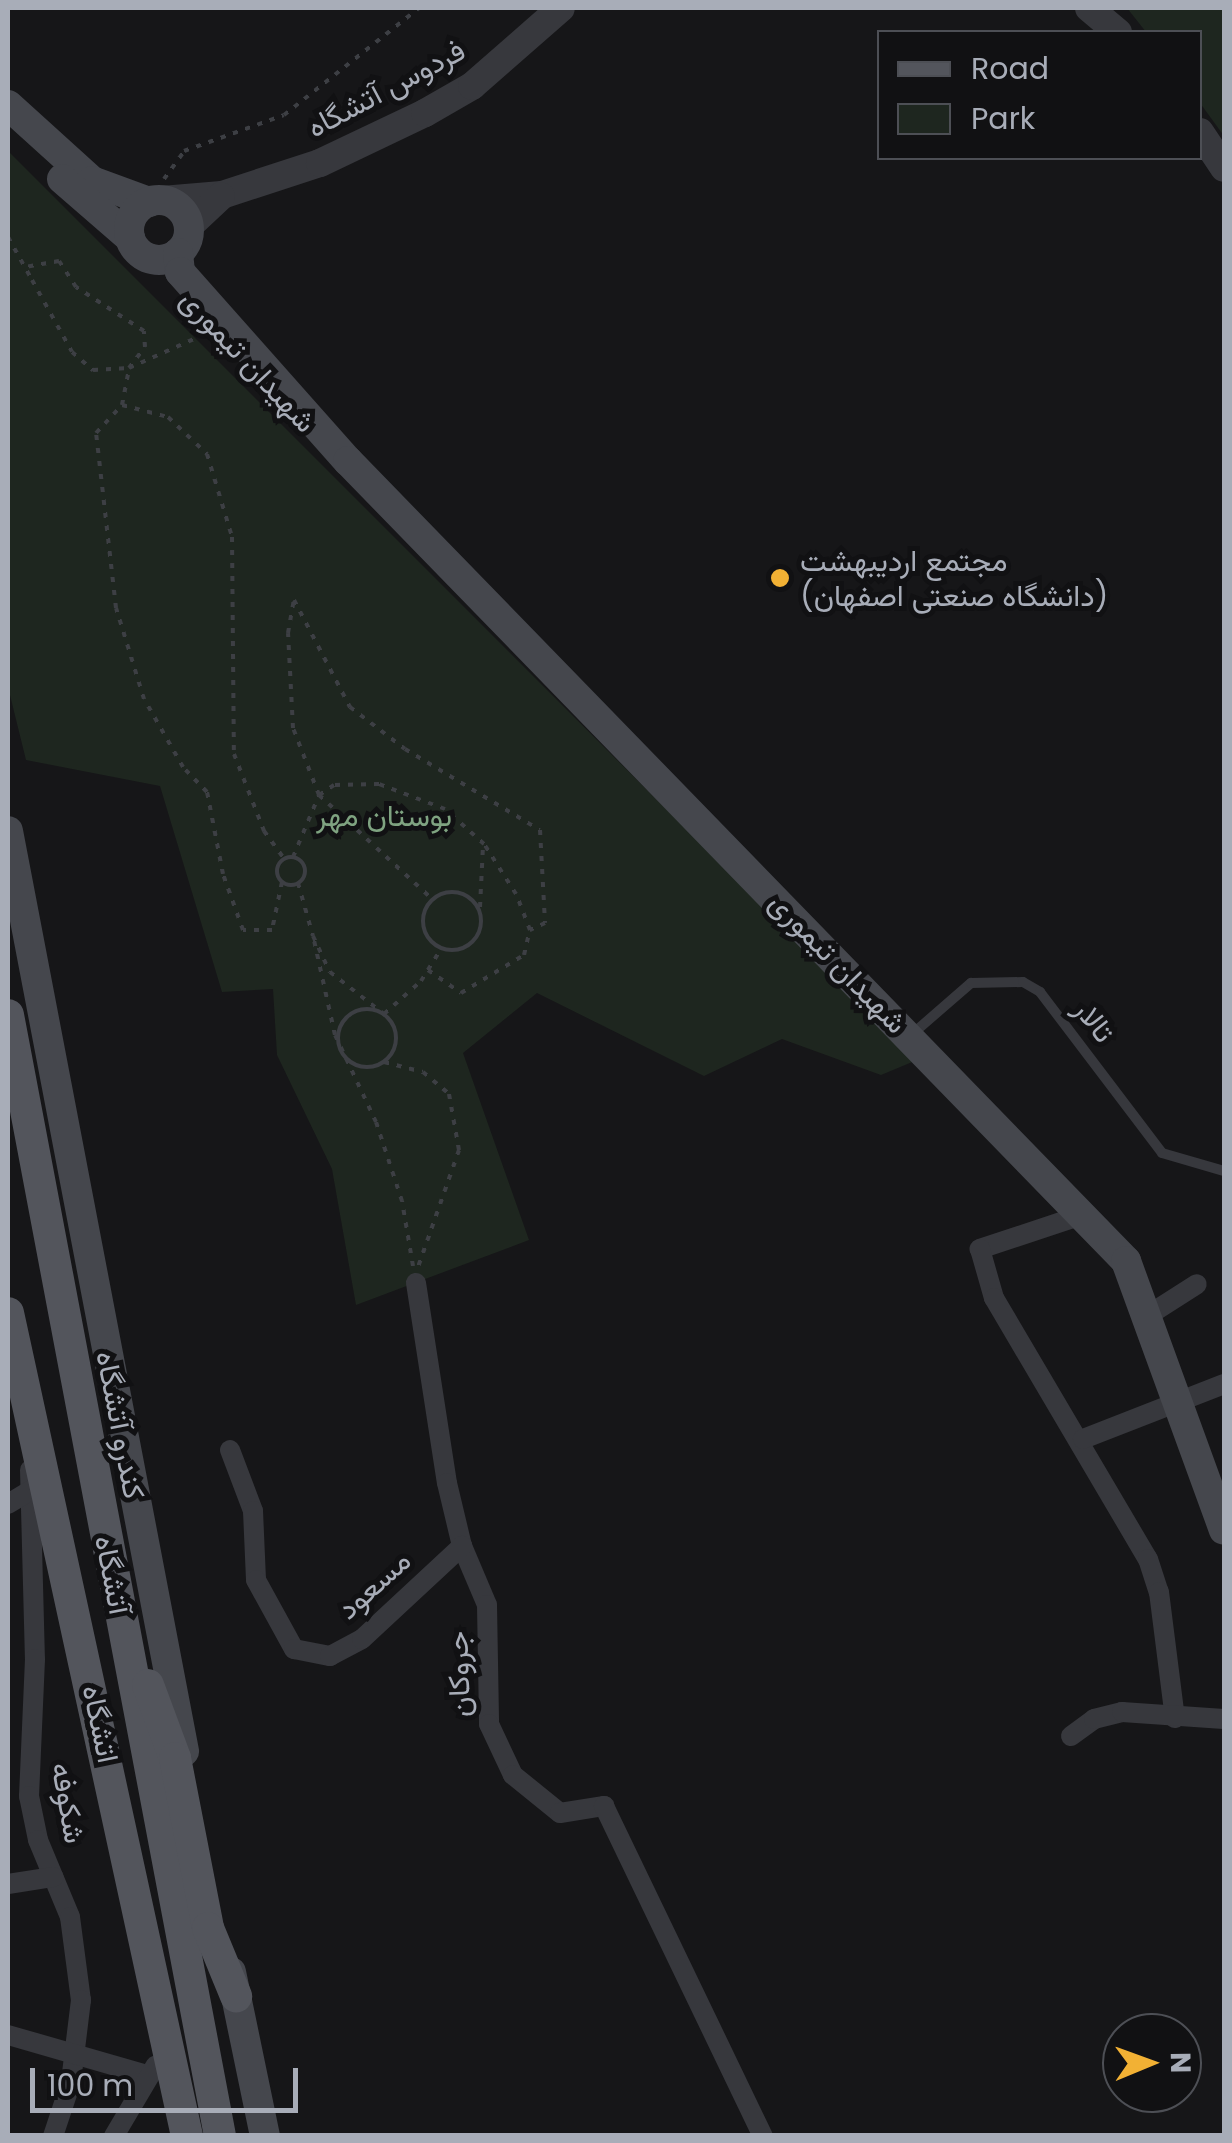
<!DOCTYPE html>
<html>
<head>
<meta charset="utf-8">
<style>
  body { margin:0 }
  #map { position:relative; width:1232px; height:2143px; overflow:hidden; background:#161618; font-family:Poppins,Vazirmatn,sans-serif }
  div>[style] { position:absolute }
  .green>* { inset:0; background:#1e261f }
  .path>* { height:4px; margin-top:-2px; transform-origin:0; background:repeating-linear-gradient(90deg,#3d3f44 0 5px,transparent 0 13px) }
  .path>.ring { margin:-2px; padding:0; box-sizing:content-box; background:none; border:4px solid #3d3f44; border-radius:50% }
  .service>* { height:10px; margin:-5px; padding:0 5px; transform-origin:5px; border-radius:5px; background:#37383d }
  .minor>* { height:20px; margin:-10px; padding:0 10px; transform-origin:10px; border-radius:10px; background:#37383d }
  .tertiary>* { height:28px; margin:-14px; padding:0 14px; transform-origin:14px; border-radius:14px; background:#37383d }
  .secondary>* { height:30px; margin:-15px; padding:0 15px; transform-origin:15px; border-radius:15px; background:#45474d }
  .secondary>.ring { margin:-15px; padding:0; box-sizing:content-box; background:none; border:30px solid #45474d; border-radius:50% }
  .primary>* { height:32px; margin:-16px; padding:0 16px; transform-origin:16px; border-radius:16px; background:#53555c }
  .dots>* { width:28px; height:28px; translate:-50% -50%; box-sizing:border-box; border:5px solid #111113; border-radius:50% }
  span { translate:-50% -50%; white-space:nowrap; text-align:center; line-height:1.15; -webkit-text-stroke:10px #111113; paint-order:stroke }
  .street-label { font-size:30px; color:#a8adb8 }
  .poi-label { font-size:30px; color:#a8adb8 }
  .left { translate:0 -50%; text-align:left }
  .park-label { font-size:30px; color:#7fa381 }
  .frame { position:absolute; inset:0; border:10px solid #a8adb8; pointer-events:none }
  .legend { position:absolute; left:877px; top:30px; width:325px; height:130px; box-sizing:border-box; background:#111113; border:2px solid #4d4f55; margin:0; padding:12px 18px; list-style:none; font-size:30px; color:#a8adb8 }
  .legend li { display:flex; align-items:center; gap:20px; height:50px }
  .legend b { width:50px; border:2px solid #4d4f55 }
  .north { position:absolute; left:1102px; top:2013px; width:100px; height:100px; box-sizing:border-box; background:#111113; border:2px solid #4d4f55; border-radius:50%; rotate:89deg; font-size:28px; font-weight:700; line-height:40px; text-align:center; color:#a8adb8 }
  .north::after { content:''; display:block; margin:auto; width:35px; height:45px; background:#f2b134; clip-path:polygon(50% 0,100% 100%,50% 72%,0 100%) }
  .scale { position:absolute; left:30px; top:2068px; width:268px; height:45px; box-sizing:border-box; border:5px solid #a8adb8; border-top:0; padding-left:12px; font-size:30px; line-height:35px; white-space:nowrap; color:#a8adb8; -webkit-text-stroke:8px #111113; paint-order:stroke }
</style>
</head>
<body>
<div id="map">
  <div class="green">
    <div style="clip-path:polygon(1127px 8px,1224px 8px,1224px 136px,1200px 103px,1200px 32px,1146px 32px)"></div>
    <div style="clip-path:polygon(8px 151px,917px 1060px,881px 1075px,782px 1039px,704px 1076px,537px 993px,463px 1053px,529px 1240px,356px 1305px,332px 1169px,277px 1055px,273px 989px,222px 992px,160px 786px,26px 760px,8px 687px)"></div>
  </div>
  <div class="path">
    <div style="left:164px;top:179px;width:34px;rotate:-54deg"></div>
    <div style="left:184px;top:151px;width:106px;rotate:-19.8deg"></div>
    <div style="left:284px;top:115px;width:172px;rotate:-38.4deg"></div>
    <div style="left:8px;top:237px;width:49px;rotate:60.8deg"></div>
    <div style="left:32px;top:280px;width:82px;rotate:60.9deg"></div>
    <div style="left:72px;top:352px;width:28px;rotate:41deg"></div>
    <div style="left:93px;top:370px;width:36px;rotate:-3deg"></div>
    <div style="left:129px;top:368px;width:26px;rotate:-53deg"></div>
    <div style="left:145px;top:347px;width:16px;rotate:-94deg"></div>
    <div style="left:144px;top:331px;width:81px;rotate:-147.1deg"></div>
    <div style="left:76px;top:287px;width:31px;rotate:-123deg"></div>
    <div style="left:59px;top:261px;width:36px;rotate:170deg"></div>
    <div style="left:122px;top:405px;width:38px;rotate:-79deg"></div>
    <div style="left:129px;top:368px;width:83px;rotate:-24.1deg"></div>
    <div style="left:293px;top:857px;width:67px;rotate:-67.2deg"></div>
    <div style="left:319px;top:795px;width:72px;rotate:-111.2deg"></div>
    <div style="left:293px;top:728px;width:95px;rotate:-93deg"></div>
    <div style="left:288px;top:633px;width:34px;rotate:-80deg"></div>
    <div style="left:294px;top:600px;width:121px;rotate:62.4deg"></div>
    <div style="left:350px;top:707px;width:69px;rotate:37.4deg"></div>
    <div style="left:405px;top:749px;width:157px;rotate:31deg"></div>
    <div style="left:540px;top:830px;width:93px;rotate:86.9deg"></div>
    <div style="left:545px;top:923px;width:17px;rotate:155deg"></div>
    <div class="ring" style="left:277px;top:857px;width:24px;height:24px"></div>
    <div style="left:282px;top:882px;width:49px;rotate:101.8deg"></div>
    <div style="left:272px;top:930px;width:29px;rotate:180deg"></div>
    <div style="left:243px;top:930px;width:59px;rotate:-109.7deg"></div>
    <div style="left:223px;top:874px;width:84px;rotate:-101deg"></div>
    <div style="left:207px;top:792px;width:35px;rotate:-134deg"></div>
    <div style="left:183px;top:767px;width:78px;rotate:-119.8deg"></div>
    <div style="left:144px;top:699px;width:95px;rotate:-107.1deg"></div>
    <div style="left:116px;top:608px;width:176px;rotate:-96.5deg"></div>
    <div style="left:96px;top:433px;width:38px;rotate:-47deg"></div>
    <div style="left:122px;top:405px;width:48px;rotate:14.6deg"></div>
    <div style="left:168px;top:417px;width:54px;rotate:43.5deg"></div>
    <div style="left:207px;top:454px;width:87px;rotate:73.2deg"></div>
    <div style="left:232px;top:537px;width:217px;rotate:89.5deg"></div>
    <div style="left:234px;top:754px;width:83px;rotate:68.7deg"></div>
    <div style="left:264px;top:831px;width:34px;rotate:54deg"></div>
    <div style="left:298px;top:883px;width:55px;rotate:74.2deg"></div>
    <div class="ring" style="left:423px;top:892px;width:54px;height:54px"></div>
    <div style="left:480px;top:907px;width:61px;rotate:-87.2deg"></div>
    <div style="left:428px;top:970px;width:40px;rotate:34.9deg"></div>
    <div style="left:461px;top:993px;width:74px;rotate:-31.1deg"></div>
    <div style="left:524px;top:955px;width:26px;rotate:-77deg"></div>
    <div style="left:530px;top:930px;width:39px;rotate:-111deg"></div>
    <div style="left:516px;top:894px;width:59px;rotate:-122.6deg"></div>
    <div style="left:484px;top:844px;width:52px;rotate:-138.1deg"></div>
    <div style="left:445px;top:809px;width:71px;rotate:-159.3deg"></div>
    <div style="left:379px;top:784px;width:45px;rotate:178.7deg"></div>
    <div style="left:334px;top:785px;width:18px;rotate:146deg"></div>
    <div style="left:319px;top:795px;width:154px;rotate:42.6deg"></div>
    <div class="ring" style="left:338px;top:1009px;width:54px;height:54px"></div>
    <div style="left:384px;top:1062px;width:40px;rotate:14.4deg"></div>
    <div style="left:423px;top:1072px;width:34px;rotate:40deg"></div>
    <div style="left:449px;top:1094px;width:57px;rotate:79.9deg"></div>
    <div style="left:459px;top:1150px;width:124px;rotate:109.3deg"></div>
    <div style="left:413px;top:1266px;width:66px;rotate:-99.6deg"></div>
    <div style="left:402px;top:1201px;width:83px;rotate:-108.2deg"></div>
    <div style="left:376px;top:1122px;width:96px;rotate:-115.2deg"></div>
    <div style="left:335px;top:1035px;width:101px;rotate:-102.5deg"></div>
    <div style="left:313px;top:936px;width:40px;rotate:65deg"></div>
    <div style="left:330px;top:972px;width:68px;rotate:37.9deg"></div>
    <div style="left:384px;top:1014px;width:50px;rotate:-41.7deg"></div>
    <div style="left:421px;top:981px;width:39px;rotate:-58deg"></div>
  </div>
  <div class="service">
    <div style="left:910px;top:1036px;width:81px;rotate:-41deg"></div>
    <div style="left:971px;top:983px;width:52px;rotate:-1.1deg"></div>
    <div style="left:1023px;top:982px;width:20px;rotate:30deg"></div>
    <div style="left:1040px;top:992px;width:202px;rotate:52.8deg"></div>
    <div style="left:1162px;top:1153px;width:65px;rotate:16.2deg"></div>
  </div>
  <div class="minor">
    <div style="left:1082px;top:1215px;width:108px;rotate:161.6deg"></div>
    <div style="left:980px;top:1249px;width:51px;rotate:74.1deg"></div>
    <div style="left:994px;top:1298px;width:303px;rotate:59.5deg"></div>
    <div style="left:1148px;top:1559px;width:35px;rotate:72deg"></div>
    <div style="left:1159px;top:1592px;width:127px;rotate:82.8deg"></div>
    <div style="left:416px;top:1283px;width:202px;rotate:81.2deg"></div>
    <div style="left:447px;top:1483px;width:65px;rotate:76.6deg"></div>
    <div style="left:462px;top:1546px;width:64px;rotate:67deg"></div>
    <div style="left:487px;top:1605px;width:119px;rotate:89deg"></div>
    <div style="left:489px;top:1724px;width:56px;rotate:64.8deg"></div>
    <div style="left:513px;top:1775px;width:60px;rotate:39deg"></div>
    <div style="left:560px;top:1813px;width:45px;rotate:-9deg"></div>
    <div style="left:604px;top:1806px;width:366px;rotate:64.3deg"></div>
    <div style="left:1147px;top:1316px;width:59px;rotate:-32.6deg"></div>
    <div style="left:1083px;top:1439px;width:151px;rotate:-21.3deg"></div>
    <div style="left:230px;top:1450px;width:65px;rotate:69.3deg"></div>
    <div style="left:253px;top:1511px;width:69px;rotate:87.5deg"></div>
    <div style="left:256px;top:1580px;width:79px;rotate:61.2deg"></div>
    <div style="left:294px;top:1649px;width:37px;rotate:11deg"></div>
    <div style="left:330px;top:1656px;width:36px;rotate:-28deg"></div>
    <div style="left:362px;top:1639px;width:137px;rotate:-42.9deg"></div>
    <div style="left:30px;top:1470px;width:189px;rotate:88.5deg"></div>
    <div style="left:35px;top:1659px;width:137px;rotate:92.5deg"></div>
    <div style="left:29px;top:1796px;width:45px;rotate:78.4deg"></div>
    <div style="left:38px;top:1840px;width:83px;rotate:67.4deg"></div>
    <div style="left:70px;top:1917px;width:84px;rotate:82.5deg"></div>
    <div style="left:81px;top:2000px;width:83px;rotate:97deg"></div>
    <div style="left:71px;top:2082px;width:57px;rotate:108.4deg"></div>
    <div style="left:8px;top:1504px;width:26px;rotate:-31deg"></div>
    <div style="left:1071px;top:1736px;width:29px;rotate:-36deg"></div>
    <div style="left:1094px;top:1719px;width:29px;rotate:-14deg"></div>
    <div style="left:1122px;top:1712px;width:102px;rotate:3.9deg"></div>
    <div style="left:8px;top:1884px;width:46px;rotate:-8.8deg"></div>
    <div style="left:8px;top:2035px;width:145px;rotate:16.1deg"></div>
    <div style="left:114px;top:2136px;width:82px;rotate:-59.4deg"></div>
  </div>
  <div class="tertiary">
    <div style="left:1089px;top:8px;width:38px;rotate:40deg"></div>
    <div style="left:1200px;top:132px;width:43px;rotate:56.3deg"></div>
    <div style="left:162px;top:200px;width:60px;rotate:-4.8deg"></div>
    <div style="left:222px;top:195px;width:103px;rotate:-18.1deg"></div>
    <div style="left:320px;top:163px;width:116px;rotate:-25.5deg"></div>
    <div style="left:425px;top:113px;width:54px;rotate:-29.9deg"></div>
    <div style="left:472px;top:86px;width:118px;rotate:-41.2deg"></div>
    <div style="left:188px;top:227px;width:45px;rotate:-43.2deg"></div>
  </div>
  <div class="secondary">
    <div style="left:8px;top:105px;width:113px;rotate:42.1deg"></div>
    <div style="left:92px;top:181px;width:61px;rotate:20.2deg"></div>
    <div style="left:62px;top:179px;width:90px;rotate:40.9deg"></div>
    <div class="ring" style="left:129px;top:200px;width:30px;height:30px"></div>
    <div style="left:178px;top:253px;width:19px;rotate:84deg"></div>
    <div style="left:180px;top:272px;width:253px;rotate:48.4deg"></div>
    <div style="left:348px;top:461px;width:1116px;rotate:45.8deg"></div>
    <div style="left:1126px;top:1261px;width:286px;rotate:70deg"></div>
    <div style="left:8px;top:831px;width:937px;rotate:79.17deg"></div>
    <div style="left:231px;top:1972px;width:167px;rotate:78.3deg"></div>
  </div>
  <div class="primary">
    <div style="left:8px;top:1015px;width:1141px;rotate:79.29deg"></div>
    <div style="left:8px;top:1313px;width:842px;rotate:77.73deg"></div>
    <div style="left:148px;top:1685px;width:78px;rotate:69.7deg"></div>
    <div style="left:175px;top:1758px;width:173px;rotate:79deg"></div>
    <div style="left:208px;top:1928px;width:74px;rotate:67.6deg"></div>
  </div>
  <div class="dots">
    <div style="left:780px;top:578px;background:#f2b134"></div>
  </div>
  <div class="street-label">
    <span style="left:386px;top:89px;rotate:-28deg">فردوس آتشگاه</span>
    <span style="left:248px;top:361px;rotate:47deg">شهیدان تیموری</span>
    <span style="left:838px;top:963px;rotate:46deg">شهیدان تیموری</span>
    <span style="left:1094px;top:1021px;rotate:52deg">تالار</span>
    <span style="left:120px;top:1425px;rotate:79deg">کندرو آتشگاه</span>
    <span style="left:112px;top:1575px;rotate:79deg">آتشگاه</span>
    <span style="left:374px;top:1585px;rotate:-42deg">مسعود</span>
    <span style="left:459px;top:1674px;rotate:-92deg">جروکان</span>
    <span style="left:100px;top:1724px;rotate:78deg">اتشگاه</span>
    <span style="left:68px;top:1803px;rotate:80deg">شکوفه</span>
  </div>
  <div class="poi-label">
    <span class="left" style="left:800px;top:578px">مجتمع اردیبهشت<br>(دانشگاه صنعتی اصفهان)</span>
  </div>
  <div class="park-label">
    <span style="left:384px;top:816px">بوستان مهر</span>
  </div>
  <div class="frame"></div>
  <ul class="legend">
  <li><b style="height:12px;background:#53555c"></b>Road</li>
  <li><b style="height:28px;background:#1e261f"></b>Park</li>
  </ul>
  <div class="north">N</div>
  <div class="scale">100 m</div>
</div>
</body>
</html>
